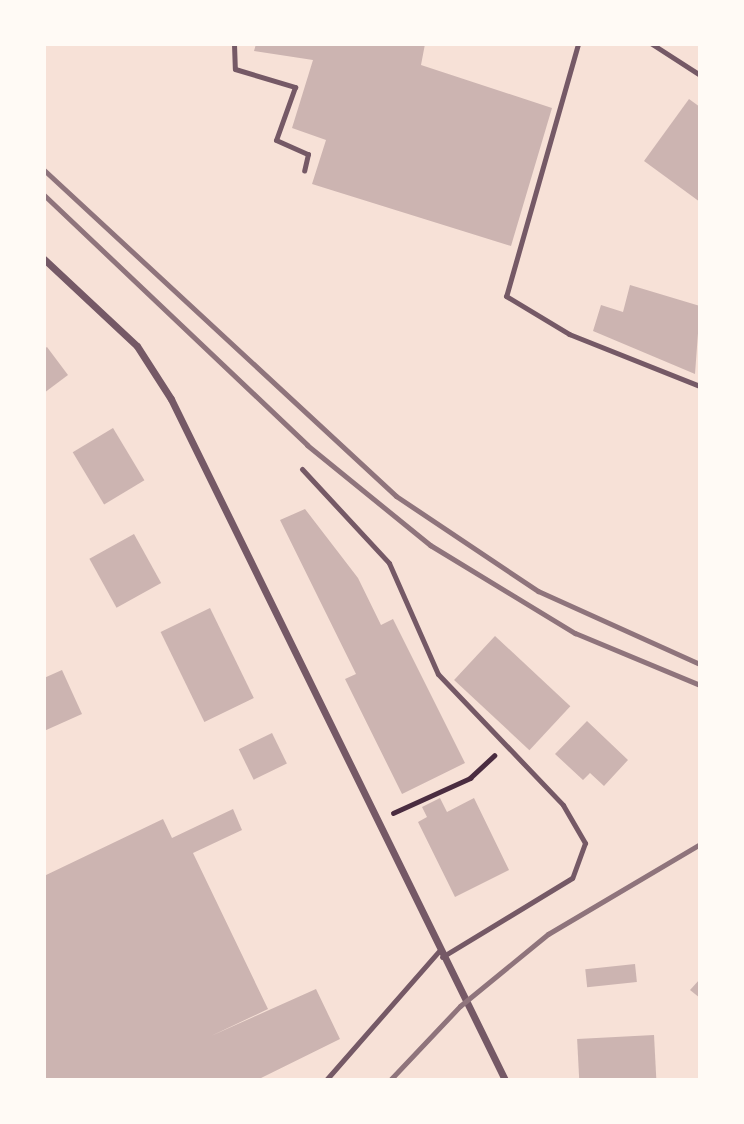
<!DOCTYPE html>
<html>
<head>
<meta charset="utf-8">
<style>
  body { margin:0 }
  #map { position:relative; width:744px; height:1124px; overflow:hidden; background:#f7e1d7; font-family:"Source Sans 3",sans-serif }
  div>[style] { position:absolute }
  .building>* { inset:0; background:#ccb4b1; transform-origin:0 0 }
  .path>* { height:4.5px; margin:-2.25px; padding:0 2.25px; transform-origin:2.25px; border-radius:2.25px; background:#4a2c40 }
  .service>* { height:5px; margin:-2.5px; padding:0 2.5px; transform-origin:2.5px; border-radius:2.5px; background:#755966 }
  .minor>* { height:7px; margin:-3.5px; padding:0 3.5px; transform-origin:3.5px; border-radius:3.5px; background:#755966 }
  .rail>* { height:5px; margin:-2.5px; padding:0 2.5px; transform-origin:2.5px; border-radius:2.5px; background:#8f747c }
  span { translate:-50% -50%; white-space:nowrap; text-align:center; line-height:1.15; -webkit-text-stroke:6px #fffaf5; paint-order:stroke }
  .frame { position:absolute; inset:0; border:46px solid #fffaf5; pointer-events:none }
</style>
</head>
<body>
<div id="map">
  <div class="building">
    <div style="clip-path:polygon(256px 44px,425px 44px,421px 65px,552px 108px,511px 246px,312px 184px,326px 140px,292px 128px,313px 60px,254px 51px)"></div>
    <div style="clip-path:polygon(689px 99px,700px 107px,700px 202px,644px 161px)"></div>
    <div style="clip-path:polygon(630px 285px,700px 306px,695px 374px,593px 331px,601px 305px,623px 312px)"></div>
    <div style="clip-path:polygon(47px 347px,68px 375px,44px 393px,44px 349px)"></div>
    <div style="left:113px;top:428px;width:61px;height:47px;rotate:59deg"></div>
    <div style="clip-path:polygon(305px 509px,358px 578px,381px 625px,393px 619px,465px 763px,402px 794px,345px 679px,356px 674px,280px 520px)"></div>
    <div style="left:134px;top:534px;width:56px;height:51px;rotate:61deg"></div>
    <div style="left:210px;top:608px;width:100px;height:55px;rotate:64deg"></div>
    <div style="left:495px;top:636px;width:103px;height:60px;rotate:43deg"></div>
    <div style="clip-path:polygon(62px 670px,82px 714px,44px 731px,44px 678px)"></div>
    <div style="clip-path:polygon(587px 721px,628px 760px,604px 786px,590px 773px,583px 780px,555px 754px)"></div>
    <div style="left:272px;top:733px;width:34px;height:37px;rotate:64deg"></div>
    <div style="clip-path:polygon(440px 798px,447px 812px,474px 798px,509px 870px,455px 897px,418px 822px,427px 817px,422px 807px)"></div>
    <div style="clip-path:polygon(233px 809px,242px 830px,193px 853px,268px 1009px,211px 1036px,316px 989px,340px 1039px,257px 1080px,44px 1080px,44px 876px,163px 819px,172px 838px)"></div>
    <div style="left:635px;top:964px;width:18px;height:50px;rotate:84deg"></div>
    <div style="clip-path:polygon(700px 979px,700px 998px,690px 990px)"></div>
    <div style="left:654px;top:1035px;width:43px;height:77px;rotate:87deg"></div>
  </div>
  <div class="path">
    <div style="left:393px;top:813px;width:85px;rotate:-24.4deg"></div>
    <div style="left:470px;top:778px;width:33px;rotate:-43deg"></div>
  </div>
  <div class="service">
    <div style="left:234px;top:44px;width:25px;rotate:88deg"></div>
    <div style="left:235px;top:69px;width:63px;rotate:16.7deg"></div>
    <div style="left:295px;top:87px;width:56px;rotate:109.7deg"></div>
    <div style="left:276px;top:140px;width:35px;rotate:24deg"></div>
    <div style="left:308px;top:154px;width:17px;rotate:103deg"></div>
    <div style="left:578px;top:44px;width:262px;rotate:105.9deg"></div>
    <div style="left:506px;top:296px;width:74px;rotate:31.1deg"></div>
    <div style="left:569px;top:334px;width:141px;rotate:21.7deg"></div>
    <div style="left:652px;top:44px;width:57px;rotate:32.9deg"></div>
    <div style="left:302px;top:469px;width:128px;rotate:47.2deg"></div>
    <div style="left:389px;top:563px;width:121px;rotate:66.2deg"></div>
    <div style="left:438px;top:674px;width:181px;rotate:46.3deg"></div>
    <div style="left:563px;top:805px;width:44px;rotate:59.9deg"></div>
    <div style="left:585px;top:843px;width:37px;rotate:110deg"></div>
    <div style="left:572px;top:878px;width:152px;rotate:148.7deg"></div>
    <div style="left:326px;top:1080px;width:171px;rotate:-48.8deg"></div>
  </div>
  <div class="minor">
    <div style="left:44px;top:259px;width:127px;rotate:43.1deg"></div>
    <div style="left:137px;top:346px;width:63px;rotate:57.3deg"></div>
    <div style="left:171px;top:399px;width:758px;rotate:63.87deg"></div>
  </div>
  <div class="rail">
    <div style="left:44px;top:170px;width:480px;rotate:42.8deg"></div>
    <div style="left:396px;top:496px;width:171px;rotate:33.8deg"></div>
    <div style="left:538px;top:591px;width:178px;rotate:24.3deg"></div>
    <div style="left:44px;top:195px;width:363px;rotate:43.5deg"></div>
    <div style="left:307px;top:445px;width:159px;rotate:39.1deg"></div>
    <div style="left:430px;top:545px;width:170px;rotate:31.3deg"></div>
    <div style="left:575px;top:633px;width:135px;rotate:22.6deg"></div>
    <div style="left:390px;top:1080px;width:102px;rotate:-46.6deg"></div>
    <div style="left:460px;top:1006px;width:114px;rotate:-39.3deg"></div>
    <div style="left:548px;top:934px;width:177px;rotate:-30.6deg"></div>
  </div>
  <div class="frame"></div>
</div>
</body>
</html>
